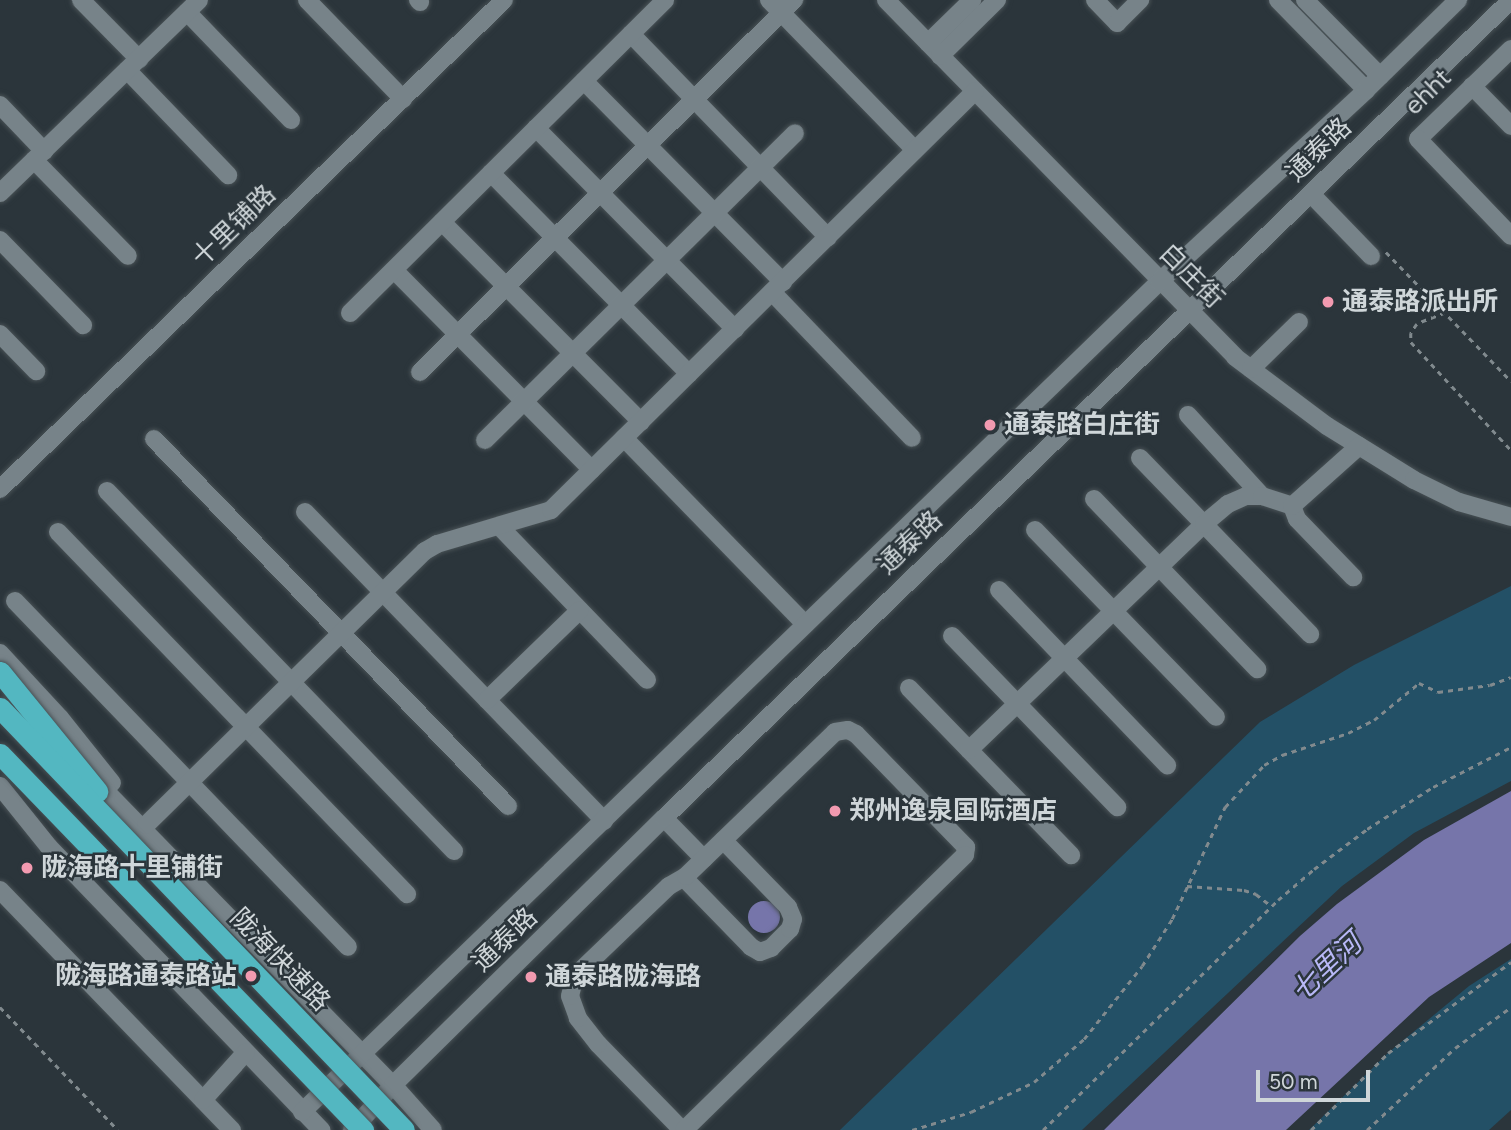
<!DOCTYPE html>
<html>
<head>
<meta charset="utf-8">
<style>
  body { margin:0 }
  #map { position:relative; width:1511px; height:1130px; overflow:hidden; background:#2b353b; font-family:Figtree,"Noto Sans SC",sans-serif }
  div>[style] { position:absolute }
  .green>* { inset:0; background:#235066 }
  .water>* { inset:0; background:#7675aa }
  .round { border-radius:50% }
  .path>* { height:2.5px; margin-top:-1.25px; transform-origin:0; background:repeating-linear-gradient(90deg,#818a8e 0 5px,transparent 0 10px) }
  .roads { filter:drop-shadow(0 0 2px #485155) drop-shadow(0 0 2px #485155) }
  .minor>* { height:18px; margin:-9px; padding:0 9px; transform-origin:9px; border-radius:9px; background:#778389 }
  .bridges { filter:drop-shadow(0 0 2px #485155) drop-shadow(0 0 2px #485155) }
  .highway-bridge>* { height:21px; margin:-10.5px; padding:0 10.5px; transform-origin:10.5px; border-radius:10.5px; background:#53b7c1 }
  .dots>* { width:19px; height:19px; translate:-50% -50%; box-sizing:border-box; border:4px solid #2b353b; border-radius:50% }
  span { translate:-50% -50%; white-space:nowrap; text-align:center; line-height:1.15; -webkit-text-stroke:5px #2b353b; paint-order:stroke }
  .street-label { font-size:26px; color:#cfd6d9 }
  .poi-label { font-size:26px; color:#cfd6d9; font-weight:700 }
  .left { translate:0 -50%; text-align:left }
  .right { translate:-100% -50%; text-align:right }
  .water-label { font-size:28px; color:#b8b8f7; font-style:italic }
  .scale { position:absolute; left:1256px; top:1070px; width:114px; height:32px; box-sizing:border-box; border:4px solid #cfd6d9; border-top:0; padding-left:9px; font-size:21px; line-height:24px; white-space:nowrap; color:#cfd6d9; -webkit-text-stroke:5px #2b353b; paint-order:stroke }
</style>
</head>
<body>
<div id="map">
  <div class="green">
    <div style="clip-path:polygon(1511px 586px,1511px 781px,1414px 833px,1342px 886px,1082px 1130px,840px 1130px,1260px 722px,1354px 665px)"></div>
    <div style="clip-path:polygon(1511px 959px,1511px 1110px,1489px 1130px,1309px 1130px,1388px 1053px,1469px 986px)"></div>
  </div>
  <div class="water">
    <div style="clip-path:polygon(1511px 791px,1511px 943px,1429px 997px,1286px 1130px,1104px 1130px,1300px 936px,1337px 904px,1424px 840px)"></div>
    <div class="round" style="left:748px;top:901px;width:32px;height:32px"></div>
  </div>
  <div class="path">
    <div style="left:1386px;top:252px;width:180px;rotate:45.9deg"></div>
    <div style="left:1445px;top:313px;width:30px;rotate:159deg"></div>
    <div style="left:1417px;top:324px;width:11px;rotate:124deg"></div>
    <div style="left:1411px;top:333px;width:9px;rotate:90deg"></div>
    <div style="left:1411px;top:342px;width:147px;rotate:47.2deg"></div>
    <div style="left:1187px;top:886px;width:57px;rotate:4deg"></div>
    <div style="left:1244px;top:890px;width:13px;rotate:18deg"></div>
    <div style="left:1256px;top:894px;width:18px;rotate:38deg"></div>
    <div style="left:0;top:1007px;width:170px;rotate:46.2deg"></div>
    <div style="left:912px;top:1130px;width:62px;rotate:-17deg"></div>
    <div style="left:971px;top:1112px;width:70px;rotate:-25.5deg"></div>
    <div style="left:1034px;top:1082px;width:66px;rotate:-40.7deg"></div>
    <div style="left:1084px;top:1039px;width:93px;rotate:-51.5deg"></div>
    <div style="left:1142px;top:966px;width:56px;rotate:-57.4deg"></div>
    <div style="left:1172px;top:919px;width:124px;rotate:-64.7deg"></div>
    <div style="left:1225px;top:807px;width:57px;rotate:-47.1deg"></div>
    <div style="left:1264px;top:765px;width:21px;rotate:-29deg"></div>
    <div style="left:1282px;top:755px;width:70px;rotate:-18.4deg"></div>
    <div style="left:1348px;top:733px;width:29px;rotate:-27deg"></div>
    <div style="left:1374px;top:720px;width:58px;rotate:-39.4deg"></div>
    <div style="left:1419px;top:683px;width:21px;rotate:25deg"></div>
    <div style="left:1438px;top:692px;width:52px;rotate:-7.7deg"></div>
    <div style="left:1490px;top:685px;width:22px;rotate:-21deg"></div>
    <div style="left:1043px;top:1130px;width:329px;rotate:-44.4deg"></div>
    <div style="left:1278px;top:900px;width:48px;rotate:-40.7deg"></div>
    <div style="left:1314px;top:869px;width:66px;rotate:-37deg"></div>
    <div style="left:1367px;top:829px;width:78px;rotate:-32.5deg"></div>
    <div style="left:1433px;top:787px;width:88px;rotate:-27.1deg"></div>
    <div style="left:1311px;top:1130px;width:109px;rotate:-45deg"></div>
    <div style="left:1388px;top:1053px;width:153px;rotate:-36.5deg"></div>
    <div style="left:1367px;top:1130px;width:120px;rotate:-43deg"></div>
    <div style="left:1455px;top:1048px;width:69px;rotate:-36.2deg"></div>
  </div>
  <div class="roads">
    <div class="minor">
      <div style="left:81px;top:0;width:83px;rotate:45.5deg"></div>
      <div style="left:307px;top:0;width:138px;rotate:45.9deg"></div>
      <div style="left:418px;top:0;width:3px;rotate:45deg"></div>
      <div style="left:769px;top:0;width:209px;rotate:45.8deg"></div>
      <div style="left:886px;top:0;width:499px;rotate:45.6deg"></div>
      <div style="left:1235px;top:357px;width:115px;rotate:36.9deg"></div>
      <div style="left:1327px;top:426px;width:102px;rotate:31.8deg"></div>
      <div style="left:1414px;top:480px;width:50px;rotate:26.1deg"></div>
      <div style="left:1459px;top:502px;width:54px;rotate:16.1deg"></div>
      <div style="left:1095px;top:0;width:32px;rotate:46deg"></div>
      <div style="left:1117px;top:23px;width:33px;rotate:-45deg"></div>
      <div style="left:1278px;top:0;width:126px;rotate:45.6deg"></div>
      <div style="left:1305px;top:0;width:107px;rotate:45.4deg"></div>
      <div style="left:187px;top:12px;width:150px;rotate:46.1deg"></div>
      <div style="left:631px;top:34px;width:283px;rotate:45.9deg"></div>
      <div style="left:928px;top:43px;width:62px;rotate:-44.3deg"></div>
      <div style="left:1511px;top:49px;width:129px;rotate:135.9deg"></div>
      <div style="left:1418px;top:139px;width:134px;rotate:46.2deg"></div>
      <div style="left:940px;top:56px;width:80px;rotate:-44.5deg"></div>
      <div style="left:127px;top:70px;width:146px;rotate:46.1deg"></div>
      <div style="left:584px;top:81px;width:283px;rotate:45.3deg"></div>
      <div style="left:1472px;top:86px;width:56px;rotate:45.7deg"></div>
      <div style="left:0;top:105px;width:64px;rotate:46.3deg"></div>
      <div style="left:536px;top:128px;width:283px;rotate:45.3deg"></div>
      <div style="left:34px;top:160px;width:134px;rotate:45.6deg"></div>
      <div style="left:491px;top:173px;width:282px;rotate:45.4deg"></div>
      <div style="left:0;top:193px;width:277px;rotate:-44.1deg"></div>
      <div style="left:1312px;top:195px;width:85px;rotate:46deg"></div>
      <div style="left:442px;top:222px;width:282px;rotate:45.1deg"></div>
      <div style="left:0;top:240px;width:119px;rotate:45.7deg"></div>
      <div style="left:394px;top:270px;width:281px;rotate:45.3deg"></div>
      <div style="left:772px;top:292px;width:202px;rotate:46.2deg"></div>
      <div style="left:350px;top:313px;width:444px;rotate:-44.8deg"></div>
      <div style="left:0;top:334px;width:52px;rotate:45.8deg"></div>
      <div style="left:1251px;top:369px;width:67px;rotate:-44.4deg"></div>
      <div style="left:420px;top:372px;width:528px;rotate:-44.85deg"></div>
      <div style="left:1188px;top:415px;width:110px;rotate:47.6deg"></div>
      <div style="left:624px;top:438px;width:260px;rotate:45.8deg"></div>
      <div style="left:154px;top:439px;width:510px;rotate:46.03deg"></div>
      <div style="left:485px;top:440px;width:436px;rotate:-44.7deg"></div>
      <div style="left:1140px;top:458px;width:245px;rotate:46deg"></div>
      <div style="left:0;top:489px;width:702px;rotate:-44.13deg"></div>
      <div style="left:107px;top:491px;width:500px;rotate:46.05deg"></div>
      <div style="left:1094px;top:499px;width:236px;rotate:46.2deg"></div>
      <div style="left:1292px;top:506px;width:14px;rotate:69deg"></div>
      <div style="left:1297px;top:519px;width:81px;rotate:46deg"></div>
      <div style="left:305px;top:512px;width:430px;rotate:45.9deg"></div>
      <div style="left:500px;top:527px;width:212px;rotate:46.1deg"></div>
      <div style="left:1035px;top:530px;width:260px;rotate:45.9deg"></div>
      <div style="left:58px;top:532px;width:503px;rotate:46.05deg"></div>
      <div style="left:999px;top:590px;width:243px;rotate:46.2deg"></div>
      <div style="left:15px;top:601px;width:480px;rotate:46.1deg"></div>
      <div style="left:952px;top:636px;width:238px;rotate:46deg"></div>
      <div style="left:0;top:653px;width:88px;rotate:47.3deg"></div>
      <div style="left:60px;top:718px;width:83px;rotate:51.3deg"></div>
      <div style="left:909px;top:688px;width:233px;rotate:45.9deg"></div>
      <div style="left:487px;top:700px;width:129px;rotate:-44.1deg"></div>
      <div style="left:969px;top:750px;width:326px;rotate:-43.9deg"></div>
      <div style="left:1204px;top:524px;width:31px;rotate:-40deg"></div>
      <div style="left:1228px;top:504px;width:20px;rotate:-24deg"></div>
      <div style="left:1246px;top:496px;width:16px"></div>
      <div style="left:1262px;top:496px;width:32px;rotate:18deg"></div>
      <div style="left:1292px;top:506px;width:90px;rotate:-41.8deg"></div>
      <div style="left:90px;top:775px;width:433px;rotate:45.7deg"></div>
      <div style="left:393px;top:1085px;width:60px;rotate:48.4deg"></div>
      <div style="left:0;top:786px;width:78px;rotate:51.2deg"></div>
      <div style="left:49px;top:847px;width:393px;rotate:46.1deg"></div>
      <div style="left:664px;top:818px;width:57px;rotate:45.7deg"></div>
      <div style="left:146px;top:825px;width:391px;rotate:-44.5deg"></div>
      <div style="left:425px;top:551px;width:14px;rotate:-30deg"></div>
      <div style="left:437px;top:544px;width:119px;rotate:-16.6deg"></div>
      <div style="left:551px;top:510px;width:596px;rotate:-44.66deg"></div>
      <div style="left:684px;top:878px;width:96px;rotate:45.8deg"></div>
      <div style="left:751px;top:947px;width:10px;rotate:29deg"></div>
      <div style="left:760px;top:952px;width:12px;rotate:-20deg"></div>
      <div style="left:771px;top:948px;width:27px;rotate:-45deg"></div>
      <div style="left:790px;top:929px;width:10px;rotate:-73deg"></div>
      <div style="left:793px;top:919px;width:13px;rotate:-113deg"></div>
      <div style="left:788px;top:907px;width:93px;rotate:-134.1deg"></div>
      <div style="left:0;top:890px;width:334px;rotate:46deg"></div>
      <div style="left:203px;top:1100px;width:64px;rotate:-48.1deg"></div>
      <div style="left:302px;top:1112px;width:1193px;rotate:-44.08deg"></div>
      <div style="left:1159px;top:282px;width:282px;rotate:-42.8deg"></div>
      <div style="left:1366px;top:90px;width:129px;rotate:-44.4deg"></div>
      <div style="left:352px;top:1130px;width:61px;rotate:-47.7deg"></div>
      <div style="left:393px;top:1085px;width:380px;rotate:-44.6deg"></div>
      <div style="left:664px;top:818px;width:1178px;rotate:-44deg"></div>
      <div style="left:682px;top:1130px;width:120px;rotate:-134.3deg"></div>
      <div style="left:598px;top:1044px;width:33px;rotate:-128deg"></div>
      <div style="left:578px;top:1018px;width:23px;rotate:-110deg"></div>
      <div style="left:570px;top:996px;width:21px;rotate:-76deg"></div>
      <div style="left:575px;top:976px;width:130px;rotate:-43.8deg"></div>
      <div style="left:669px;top:886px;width:20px;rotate:-30deg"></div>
      <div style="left:686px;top:876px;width:207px;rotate:-44deg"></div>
      <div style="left:835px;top:732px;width:13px;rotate:-9deg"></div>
      <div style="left:848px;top:730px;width:9px;rotate:27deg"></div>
      <div style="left:856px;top:734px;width:158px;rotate:45.8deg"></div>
      <div style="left:966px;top:847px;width:8px;rotate:97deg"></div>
      <div style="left:965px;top:855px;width:393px;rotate:135.6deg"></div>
    </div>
  </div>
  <div class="bridges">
    <div class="highway-bridge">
      <div style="left:0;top:672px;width:154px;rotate:50.8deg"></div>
      <div style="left:0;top:708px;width:584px;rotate:46.25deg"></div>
      <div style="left:0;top:754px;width:523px;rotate:46.01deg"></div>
    </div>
  </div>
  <div class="dots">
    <div style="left:1328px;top:302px;background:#f29ab0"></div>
    <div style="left:990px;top:425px;background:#f29ab0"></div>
    <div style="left:835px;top:811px;background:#f29ab0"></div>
    <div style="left:27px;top:868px;background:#f29ab0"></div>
    <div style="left:251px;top:976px;background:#f29ab0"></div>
    <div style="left:531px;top:977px;background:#f29ab0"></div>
  </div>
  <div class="street-label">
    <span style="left:1428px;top:92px;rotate:-44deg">ehht</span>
    <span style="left:1319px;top:150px;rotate:-44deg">通泰路</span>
    <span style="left:234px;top:226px;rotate:-44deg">十里铺路</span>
    <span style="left:1191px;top:276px;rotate:45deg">白庄街</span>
    <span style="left:910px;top:543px;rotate:-44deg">通泰路</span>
    <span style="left:505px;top:940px;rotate:-44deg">通泰路</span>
    <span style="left:280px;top:960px;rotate:46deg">陇海快速路</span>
  </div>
  <div class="poi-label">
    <span class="left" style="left:1342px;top:302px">通泰路派出所</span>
    <span class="left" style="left:1004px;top:425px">通泰路白庄街</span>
    <span class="left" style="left:849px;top:811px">郑州逸泉国际酒店</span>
    <span class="left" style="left:41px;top:868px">陇海路十里铺街</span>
    <span class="right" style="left:237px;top:976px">陇海路通泰路站</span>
    <span class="left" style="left:545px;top:977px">通泰路陇海路</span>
  </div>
  <div class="water-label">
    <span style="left:1326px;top:967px;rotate:-43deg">七里河</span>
  </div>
  <div class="scale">50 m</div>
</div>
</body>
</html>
